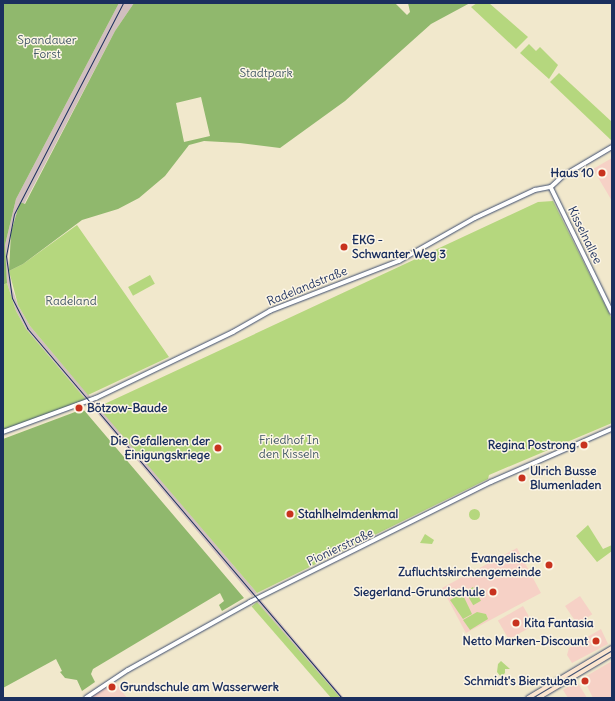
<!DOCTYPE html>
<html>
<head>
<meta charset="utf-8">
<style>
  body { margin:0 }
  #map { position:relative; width:615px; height:701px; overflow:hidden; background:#f1e8cc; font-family:Delius,sans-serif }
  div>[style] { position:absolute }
  .built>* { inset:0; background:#f6d1c6; transform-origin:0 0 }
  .industrial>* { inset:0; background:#d1bfbf }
  .green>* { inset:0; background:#b5d77e; transform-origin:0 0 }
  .round { border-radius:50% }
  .forest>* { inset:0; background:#90b86d }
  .roads { filter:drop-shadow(0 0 1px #3b4b6e) drop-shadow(0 0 1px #3b4b6e) }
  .tertiary>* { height:3.5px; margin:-1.75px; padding:0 1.75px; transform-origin:1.75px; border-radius:1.75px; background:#fff }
  .secondary>* { height:4px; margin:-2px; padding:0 2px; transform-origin:2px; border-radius:2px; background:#fbe5cf }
  .rail>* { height:1px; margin:-0.5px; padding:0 0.5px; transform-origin:0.5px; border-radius:0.5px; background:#1b2f5e }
  .dots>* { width:11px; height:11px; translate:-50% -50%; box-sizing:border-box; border:2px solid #fcf5e5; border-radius:50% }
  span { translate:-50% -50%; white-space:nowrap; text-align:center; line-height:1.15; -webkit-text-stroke:3px #fcf5e5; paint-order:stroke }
  .park-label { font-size:12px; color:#425966 }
  .poi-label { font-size:12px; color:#1b2f5e; font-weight:700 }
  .right { translate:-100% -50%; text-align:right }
  .left { translate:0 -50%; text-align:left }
  .street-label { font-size:12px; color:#1b2f5e }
  .frame { position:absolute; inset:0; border:4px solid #1b2f5e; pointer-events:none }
</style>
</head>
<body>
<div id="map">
  <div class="built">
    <div style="clip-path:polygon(612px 158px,612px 201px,593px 169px)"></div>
    <div style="left:517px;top:548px;width:51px;height:85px;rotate:62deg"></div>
    <div style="left:580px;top:596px;width:22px;height:18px;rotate:56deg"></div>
    <div style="left:523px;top:606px;width:22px;height:29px;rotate:60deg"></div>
    <div style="clip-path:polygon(601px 629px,608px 644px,572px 663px,567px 655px,569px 648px)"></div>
    <div style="clip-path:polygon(612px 661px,612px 698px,593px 698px,583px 678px)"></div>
    <div style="clip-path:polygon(115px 682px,127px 698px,91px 698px,95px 693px)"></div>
    <div style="clip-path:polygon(575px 682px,578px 683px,587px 698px,568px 698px,563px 690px)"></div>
  </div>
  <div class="industrial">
    <div style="clip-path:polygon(119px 3px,134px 3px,115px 31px,24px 204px,20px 202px,11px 232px,8px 257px,12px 288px,18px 305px,30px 326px,257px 593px,252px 596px,26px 329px,16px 311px,7px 283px,5px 245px,16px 199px)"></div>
    <div style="clip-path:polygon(261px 600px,344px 698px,339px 698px,257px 602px)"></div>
  </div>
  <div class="green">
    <div style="clip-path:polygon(477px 3px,489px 3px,528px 37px,516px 49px,471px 7px)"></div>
    <div style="clip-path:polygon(529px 44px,536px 51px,540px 47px,558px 65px,549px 79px,520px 53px)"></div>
    <div style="clip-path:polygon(559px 73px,612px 122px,612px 141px,550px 82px)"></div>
    <div style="clip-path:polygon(553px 201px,612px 319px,612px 423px,489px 475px,488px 479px,257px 593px,98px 407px,538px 202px)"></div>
    <div style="clip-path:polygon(77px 225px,169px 357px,88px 395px,30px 326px,18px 305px,9px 271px,23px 264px)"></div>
    <div style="left:150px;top:275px;width:10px;height:25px;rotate:61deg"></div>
    <div style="clip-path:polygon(7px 283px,16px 311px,26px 329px,87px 401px,3px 432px,3px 285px)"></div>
    <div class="round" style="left:468.5px;top:508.5px;width:11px;height:11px"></div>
    <div style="clip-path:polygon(588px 525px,603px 549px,612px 545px,612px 551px,597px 562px,576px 536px)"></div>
    <div style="clip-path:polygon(425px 534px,434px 540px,432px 544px,420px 543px)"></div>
    <div style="left:473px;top:587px;width:16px;height:9px;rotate:60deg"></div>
    <div style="clip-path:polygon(462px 593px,472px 614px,463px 619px,450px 600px)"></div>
    <div style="left:257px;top:602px;width:126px;height:7px;rotate:49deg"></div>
    <div style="clip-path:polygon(477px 612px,486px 614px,488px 619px,470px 630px,463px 620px)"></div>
    <div style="clip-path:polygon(501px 661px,510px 669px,505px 669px,505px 673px,501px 677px,497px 672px,498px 664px)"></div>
  </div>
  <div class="forest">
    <div style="clip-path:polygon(3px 3px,119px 3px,16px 199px,5px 245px,7px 283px,3px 285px)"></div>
    <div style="clip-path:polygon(evenodd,134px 3px,395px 3px,407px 15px,410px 12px,408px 3px,470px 3px,431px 24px,345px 101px,280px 148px,240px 143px,204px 141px,189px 145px,165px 176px,139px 198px,118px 209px,82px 220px,23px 264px,9px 271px,11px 232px,20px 202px,25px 204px,115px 31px,134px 3px,201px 97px,210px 136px,184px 142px,176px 103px,201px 97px)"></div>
    <div style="clip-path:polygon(83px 409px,244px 598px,222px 611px,219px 605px,224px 601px,220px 593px,93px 669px,91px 674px,95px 682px,82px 691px,77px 680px,65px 678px,60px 672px,62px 671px,56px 659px,3px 688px,3px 439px)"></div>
  </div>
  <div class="roads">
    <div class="tertiary">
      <div style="left:551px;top:187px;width:139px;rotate:64deg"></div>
      <div style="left:3px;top:432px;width:99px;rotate:-20.1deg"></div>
      <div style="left:96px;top:398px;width:152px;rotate:-25.7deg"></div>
      <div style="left:233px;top:332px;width:43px;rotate:-29.6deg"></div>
      <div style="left:270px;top:311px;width:138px;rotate:-21.2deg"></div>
      <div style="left:399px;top:261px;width:87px;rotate:-29.5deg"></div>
      <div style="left:475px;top:218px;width:66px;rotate:-25deg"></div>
      <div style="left:535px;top:190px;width:16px;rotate:-11deg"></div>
      <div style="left:551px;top:187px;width:16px;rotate:-43deg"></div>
      <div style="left:563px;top:176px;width:57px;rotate:-30.6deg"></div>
      <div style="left:86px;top:698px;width:50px;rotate:-33.7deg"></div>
      <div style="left:128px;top:670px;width:140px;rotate:-29.1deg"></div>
      <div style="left:250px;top:602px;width:269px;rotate:-26.5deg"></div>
      <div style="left:491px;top:482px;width:132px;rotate:-23.7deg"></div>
    </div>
    <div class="secondary">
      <div style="left:528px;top:698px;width:98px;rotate:-30.8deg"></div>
      <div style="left:538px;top:698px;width:86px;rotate:-30.7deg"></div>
    </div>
  </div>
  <div class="rail">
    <div style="left:123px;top:3px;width:237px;rotate:117.3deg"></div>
    <div style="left:14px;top:214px;width:43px;rotate:100.8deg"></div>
    <div style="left:6px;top:256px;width:42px;rotate:81.9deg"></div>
    <div style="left:12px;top:298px;width:34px;rotate:63deg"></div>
    <div style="left:27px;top:328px;width:486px;rotate:49.6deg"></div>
  </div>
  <div class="dots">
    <div style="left:602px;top:173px;background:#c8321e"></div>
    <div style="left:344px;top:247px;background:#c8321e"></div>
    <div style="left:79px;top:408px;background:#c8321e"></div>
    <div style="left:584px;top:445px;background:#c8321e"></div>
    <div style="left:218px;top:448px;background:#c8321e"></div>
    <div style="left:522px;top:478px;background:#c8321e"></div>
    <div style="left:290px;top:514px;background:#c8321e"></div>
    <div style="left:549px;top:565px;background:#c8321e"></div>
    <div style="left:493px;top:592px;background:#c8321e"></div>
    <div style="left:516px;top:623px;background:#c8321e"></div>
    <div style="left:596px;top:641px;background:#c8321e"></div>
    <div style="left:585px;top:681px;background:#c8321e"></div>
    <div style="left:112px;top:687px;background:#c8321e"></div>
  </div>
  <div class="park-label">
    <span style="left:47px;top:47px">Spandauer<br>Forst</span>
    <span style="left:266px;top:73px">Stadtpark</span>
    <span style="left:71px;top:301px">Radeland</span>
    <span style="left:289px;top:447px">Friedhof In<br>den Kisseln</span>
  </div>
  <div class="poi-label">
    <span class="right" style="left:594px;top:173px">Haus 10</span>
    <span class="left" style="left:352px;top:247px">EKG -<br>Schwanter Weg 3</span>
    <span class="left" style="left:87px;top:408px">Bötzow-Baude</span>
    <span class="right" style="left:210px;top:448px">Die Gefallenen der<br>Einigungskriege</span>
    <span class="right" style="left:576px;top:445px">Regina Postrong</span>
    <span class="left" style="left:530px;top:478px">Ulrich Busse<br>Blumenladen</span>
    <span class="left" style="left:298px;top:514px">Stahlhelmdenkmal</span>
    <span class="right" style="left:541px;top:565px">Evangelische<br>Zufluchtskirchengemeinde</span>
    <span class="right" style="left:485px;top:592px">Siegerland-Grundschule</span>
    <span class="left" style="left:524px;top:623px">Kita Fantasia</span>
    <span class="right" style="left:588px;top:641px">Netto Marken-Discount</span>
    <span class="right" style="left:577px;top:681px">Schmidt's Bierstuben</span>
    <span class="left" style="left:120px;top:687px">Grundschule am Wasserwerk</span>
  </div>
  <div class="street-label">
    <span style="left:585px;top:235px;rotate:64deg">Kisselnallee</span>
    <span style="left:307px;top:286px;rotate:-22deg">Radelandstraße</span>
    <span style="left:340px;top:547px;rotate:-25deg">Pionierstraße</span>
  </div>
  <div class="frame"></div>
</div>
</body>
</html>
